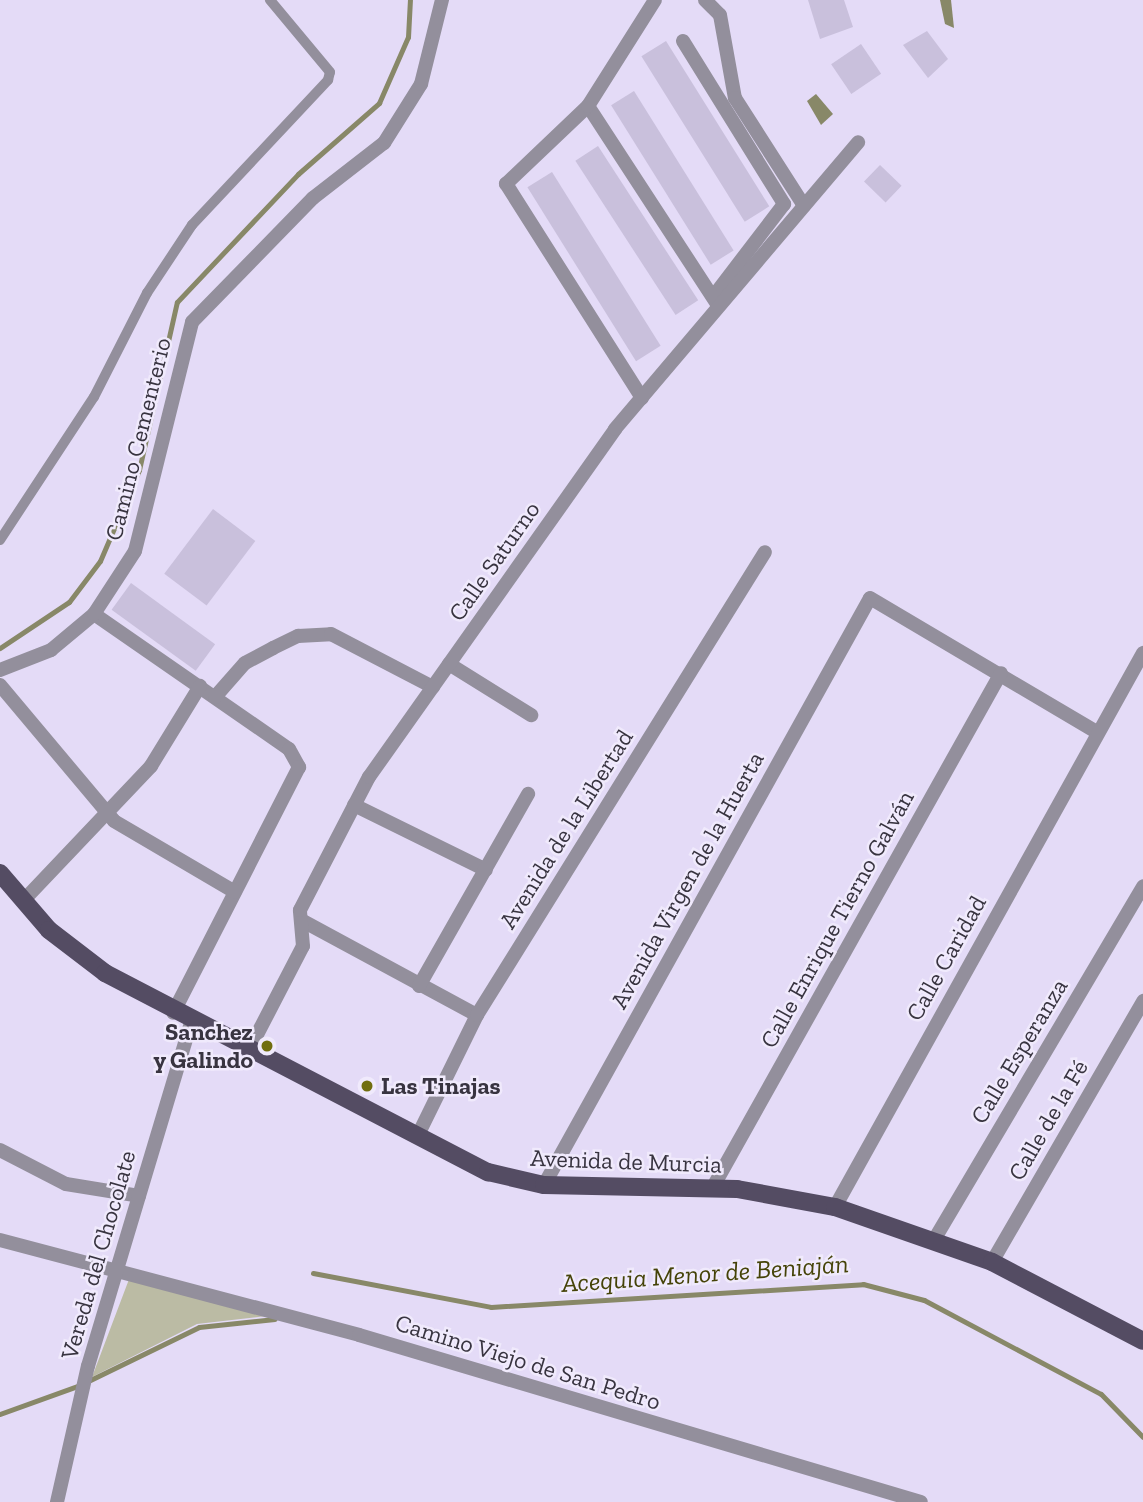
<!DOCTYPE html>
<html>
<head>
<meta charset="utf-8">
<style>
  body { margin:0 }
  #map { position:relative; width:1143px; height:1502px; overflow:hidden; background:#e4dbf7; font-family:"Zilla Slab",serif }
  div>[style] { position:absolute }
  .green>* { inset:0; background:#bbbba4 }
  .water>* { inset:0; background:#888868 }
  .stream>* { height:5px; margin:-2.5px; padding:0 2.5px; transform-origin:2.5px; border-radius:2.5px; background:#888868 }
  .building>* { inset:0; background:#c9c0dc; transform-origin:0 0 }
  .service>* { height:10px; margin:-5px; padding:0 5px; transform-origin:5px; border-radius:5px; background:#938f9c }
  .minor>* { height:14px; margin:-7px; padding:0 7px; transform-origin:7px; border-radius:7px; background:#938f9c }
  .primary>* { height:18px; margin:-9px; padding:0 9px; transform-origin:9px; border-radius:9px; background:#544c63 }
  .dots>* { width:19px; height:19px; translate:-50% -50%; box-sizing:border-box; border:4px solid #f0eafc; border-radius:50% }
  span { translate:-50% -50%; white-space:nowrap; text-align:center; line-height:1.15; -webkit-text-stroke:5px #f0eafc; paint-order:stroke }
  .street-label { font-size:24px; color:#383440 }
  .poi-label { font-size:24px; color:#383440; font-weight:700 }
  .right { translate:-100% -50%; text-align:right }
  .left { translate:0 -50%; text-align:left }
  .water-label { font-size:26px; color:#454308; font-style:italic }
</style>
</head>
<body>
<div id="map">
  <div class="green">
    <div style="clip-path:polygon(131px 1274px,275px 1315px,197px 1324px,92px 1377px)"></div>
  </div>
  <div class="water">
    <div style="clip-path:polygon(940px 0,951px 0,954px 28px,945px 24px)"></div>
    <div style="clip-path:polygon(816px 94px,833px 114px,821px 125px,807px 101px)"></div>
  </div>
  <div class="stream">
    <div style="left:0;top:648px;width:83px;rotate:-33.7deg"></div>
    <div style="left:69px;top:602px;width:51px;rotate:-52.9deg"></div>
    <div style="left:100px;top:561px;width:99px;rotate:-66.8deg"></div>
    <div style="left:139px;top:470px;width:172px;rotate:-77.3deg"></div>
    <div style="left:177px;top:302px;width:176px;rotate:-46.6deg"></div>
    <div style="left:298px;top:174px;width:108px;rotate:-41.2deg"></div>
    <div style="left:379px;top:103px;width:72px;rotate:-66.3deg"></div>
    <div style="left:408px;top:37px;width:37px;rotate:-87deg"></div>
    <div style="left:313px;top:1273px;width:181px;rotate:10.8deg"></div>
    <div style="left:491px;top:1307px;width:373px;rotate:-3.5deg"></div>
    <div style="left:863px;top:1284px;width:63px;rotate:14.7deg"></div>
    <div style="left:924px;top:1300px;width:200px;rotate:28deg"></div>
    <div style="left:1101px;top:1394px;width:60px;rotate:45.7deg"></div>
    <div style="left:0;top:1414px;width:85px;rotate:-19.9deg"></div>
    <div style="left:80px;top:1385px;width:132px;rotate:-26deg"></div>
    <div style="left:199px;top:1327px;width:76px;rotate:-6deg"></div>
  </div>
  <div class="building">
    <div style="clip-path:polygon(808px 0,844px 0,853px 27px,820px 39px)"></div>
    <div style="clip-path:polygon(927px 31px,948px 59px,928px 78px,903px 45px)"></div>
    <div style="left:666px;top:41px;width:195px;height:29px;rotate:58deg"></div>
    <div style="left:861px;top:44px;width:36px;height:36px;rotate:56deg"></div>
    <div style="left:634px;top:91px;width:188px;height:27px;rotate:58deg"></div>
    <div style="left:598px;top:146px;width:184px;height:27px;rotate:57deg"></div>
    <div style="left:880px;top:165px;width:30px;height:23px;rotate:44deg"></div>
    <div style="left:552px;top:172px;width:205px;height:29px;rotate:58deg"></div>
    <div style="left:213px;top:509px;width:53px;height:81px;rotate:37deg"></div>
    <div style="left:131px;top:583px;width:104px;height:33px;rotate:36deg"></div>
  </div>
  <div class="service">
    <div style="left:0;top:540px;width:171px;rotate:-56.7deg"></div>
    <div style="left:94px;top:397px;width:117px;rotate:-63deg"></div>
    <div style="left:147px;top:293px;width:82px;rotate:-56.5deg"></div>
    <div style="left:192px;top:225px;width:199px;rotate:-46.8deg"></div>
    <div style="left:328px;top:80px;width:8px;rotate:-76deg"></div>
    <div style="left:330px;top:72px;width:94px;rotate:-129.8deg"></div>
  </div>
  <div class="minor">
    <div style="left:705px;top:0;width:21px;rotate:45deg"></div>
    <div style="left:720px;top:15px;width:84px;rotate:79.8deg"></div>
    <div style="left:735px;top:98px;width:128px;rotate:57.4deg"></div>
    <div style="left:683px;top:41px;width:192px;rotate:58.2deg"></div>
    <div style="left:784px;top:204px;width:117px;rotate:127.4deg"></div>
    <div style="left:588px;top:106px;width:236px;rotate:56.9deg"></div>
    <div style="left:642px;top:398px;width:254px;rotate:-122.4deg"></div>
    <div style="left:506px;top:184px;width:113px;rotate:-43.6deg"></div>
    <div style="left:588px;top:106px;width:125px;rotate:-57.7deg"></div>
    <div style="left:94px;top:614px;width:237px;rotate:34.7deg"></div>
    <div style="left:289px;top:749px;width:21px;rotate:61deg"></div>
    <div style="left:299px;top:767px;width:276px;rotate:117.1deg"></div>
    <div style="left:449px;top:664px;width:97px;rotate:31.9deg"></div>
    <div style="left:0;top:670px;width:55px;rotate:-21.4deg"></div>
    <div style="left:51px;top:650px;width:56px;rotate:-39.9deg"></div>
    <div style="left:94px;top:614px;width:75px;rotate:-56.9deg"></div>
    <div style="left:135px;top:551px;width:236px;rotate:-76deg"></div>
    <div style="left:192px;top:322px;width:173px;rotate:-45.7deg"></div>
    <div style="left:313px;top:198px;width:90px;rotate:-37.8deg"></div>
    <div style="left:384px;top:143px;width:70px;rotate:-57.9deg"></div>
    <div style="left:421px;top:84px;width:87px;rotate:-76deg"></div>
    <div style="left:0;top:685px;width:177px;rotate:50deg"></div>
    <div style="left:114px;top:821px;width:140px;rotate:30.4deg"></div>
    <div style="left:215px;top:697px;width:45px;rotate:-48.6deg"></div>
    <div style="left:245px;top:663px;width:32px;rotate:-28deg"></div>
    <div style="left:273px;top:648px;width:28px;rotate:-26deg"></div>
    <div style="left:298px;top:636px;width:33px;rotate:-3deg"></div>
    <div style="left:331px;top:634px;width:115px;rotate:27.5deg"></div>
    <div style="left:354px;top:805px;width:147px;rotate:26.2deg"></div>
    <div style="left:23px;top:901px;width:186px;rotate:-46.5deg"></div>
    <div style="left:151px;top:766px;width:94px;rotate:-58.5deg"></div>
    <div style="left:301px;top:920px;width:200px;rotate:28.4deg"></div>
    <div style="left:419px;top:986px;width:221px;rotate:-60.4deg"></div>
    <div style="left:248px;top:1052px;width:119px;rotate:-62.6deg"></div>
    <div style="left:303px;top:946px;width:36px;rotate:-95deg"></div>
    <div style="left:300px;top:910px;width:150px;rotate:-62.6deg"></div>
    <div style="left:369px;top:777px;width:426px;rotate:-54.7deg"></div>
    <div style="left:615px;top:429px;width:376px;rotate:-49.7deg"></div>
    <div style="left:417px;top:1137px;width:136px;rotate:-63.8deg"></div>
    <div style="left:477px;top:1015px;width:545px;rotate:-58.12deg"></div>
    <div style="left:0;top:1150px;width:74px;rotate:27.3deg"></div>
    <div style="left:66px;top:1184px;width:74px;rotate:9.3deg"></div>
    <div style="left:544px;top:1185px;width:671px;rotate:-60.95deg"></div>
    <div style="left:870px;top:598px;width:264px;rotate:30.6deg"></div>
    <div style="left:713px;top:1187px;width:589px;rotate:-60.74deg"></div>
    <div style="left:835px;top:1207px;width:634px;rotate:-60.93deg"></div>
    <div style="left:0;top:1240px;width:371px;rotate:14.8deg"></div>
    <div style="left:359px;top:1335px;width:586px;rotate:16.55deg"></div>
    <div style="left:934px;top:1240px;width:411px;rotate:-59.4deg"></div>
    <div style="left:992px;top:1262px;width:302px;rotate:-59.9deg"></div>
    <div style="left:57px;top:1502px;width:139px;rotate:-77.2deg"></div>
    <div style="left:88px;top:1366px;width:359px;rotate:-73.3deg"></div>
  </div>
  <div class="primary">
    <div style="left:0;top:873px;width:75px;rotate:49.3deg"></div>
    <div style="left:49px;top:930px;width:71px;rotate:37.5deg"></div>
    <div style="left:105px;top:973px;width:432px;rotate:27.5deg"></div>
    <div style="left:488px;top:1172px;width:57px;rotate:13.1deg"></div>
    <div style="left:544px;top:1185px;width:193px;rotate:1.2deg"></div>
    <div style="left:737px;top:1189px;width:100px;rotate:10.4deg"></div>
    <div style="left:835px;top:1207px;width:166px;rotate:19.3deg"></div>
    <div style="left:992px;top:1262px;width:170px;rotate:27.6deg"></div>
  </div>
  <div class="dots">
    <div style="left:267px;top:1046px;background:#716e0f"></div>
    <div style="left:367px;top:1086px;background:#716e0f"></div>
  </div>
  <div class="street-label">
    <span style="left:138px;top:439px;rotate:-76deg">Camino Cementerio</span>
    <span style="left:494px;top:561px;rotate:-55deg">Calle Saturno</span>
    <span style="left:566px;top:829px;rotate:-58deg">Avenida de la Libertad</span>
    <span style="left:687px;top:880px;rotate:-61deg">Avenida Virgen de la Huerta</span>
    <span style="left:837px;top:919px;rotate:-61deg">Calle Enrique Tierno Galván</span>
    <span style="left:946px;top:958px;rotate:-61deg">Calle Caridad</span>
    <span style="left:1019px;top:1051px;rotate:-59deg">Calle Esperanza</span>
    <span style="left:1048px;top:1120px;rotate:-60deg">Calle de la Fé</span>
    <span style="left:626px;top:1161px;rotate:2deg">Avenida de Murcia</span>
    <span style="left:98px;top:1255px;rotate:-74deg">Vereda del Chocolate</span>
    <span style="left:528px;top:1362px;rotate:17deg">Camino Viejo de San Pedro</span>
  </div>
  <div class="poi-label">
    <span class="right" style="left:253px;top:1046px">Sanchez<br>y Galindo</span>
    <span class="left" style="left:381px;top:1086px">Las Tinajas</span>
  </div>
  <div class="water-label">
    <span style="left:705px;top:1274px;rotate:-4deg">Acequia Menor de Beniaján</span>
  </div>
</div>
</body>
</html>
